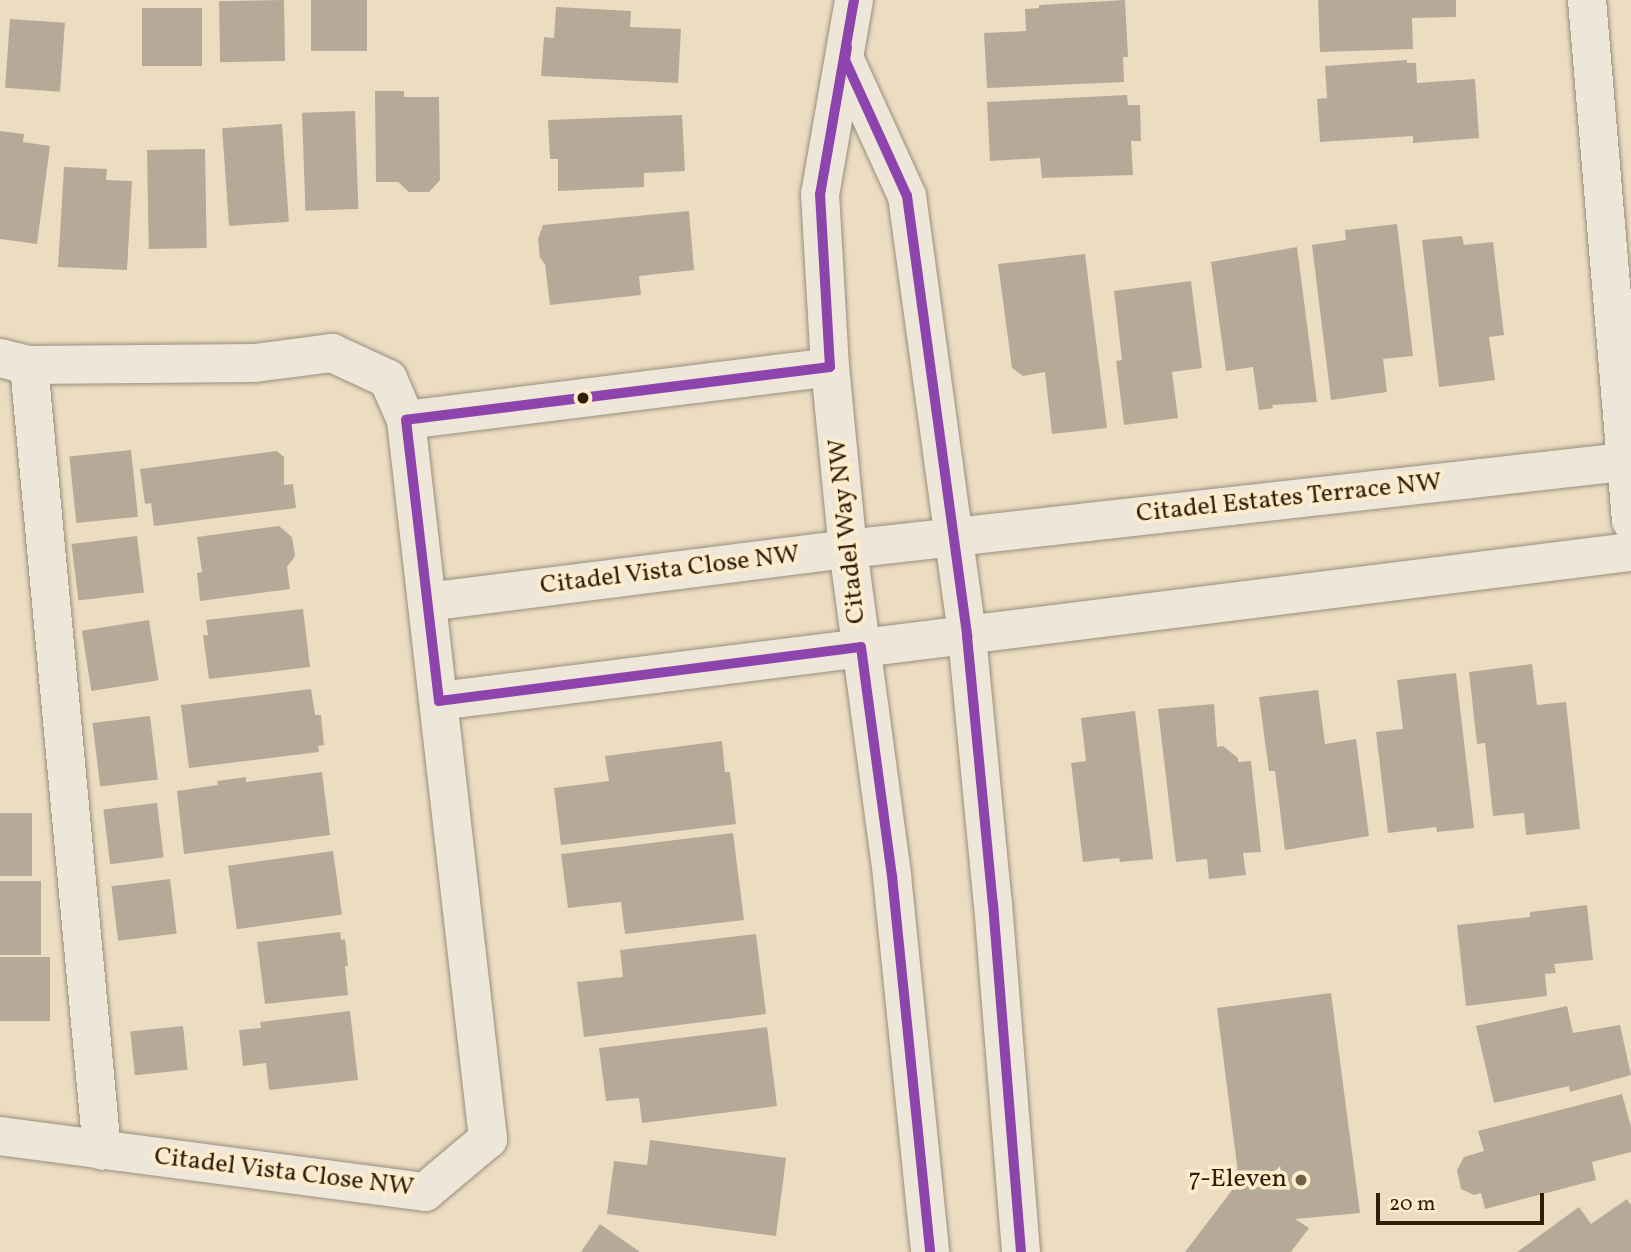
<!DOCTYPE html>
<html>
<head>
<meta charset="utf-8">
<style>
  body { margin:0 }
  #map { position:relative; width:1631px; height:1252px; overflow:hidden; background:#ecddc2; font-family:Vollkorn,serif }
  div>[style] { position:absolute }
  .building>* { inset:0; background:#b5aa97; transform-origin:0 0 }
  .roads { filter:drop-shadow(0 0 2px #988e7d) drop-shadow(0 0 2px #988e7d) }
  .minor>* { height:38px; margin:-19px; padding:0 19px; transform-origin:19px; border-radius:19px; background:#eee6d8 }
  .bus-1>* { height:10px; margin:-5px; padding:0 5px; transform-origin:5px; border-radius:5px; background:#8e44ad }
  .dots>* { width:19px; height:19px; translate:-50% -50%; box-sizing:border-box; border:4px solid #feedcc; border-radius:50% }
  span { translate:-50% -50%; white-space:nowrap; text-align:center; line-height:1.15; -webkit-text-stroke:7px #feedcc; paint-order:stroke }
  .street-label { font-size:26px; color:#311e0a }
  .poi-label { font-size:26px; color:#311e0a }
  .right { translate:-100% -50%; text-align:right }
  .scale { position:absolute; left:1376px; top:1193px; width:168px; height:32px; box-sizing:border-box; border:4px solid #311e0a; border-top:0; padding-left:9px; font-size:21px; line-height:24px; white-space:nowrap; color:#311e0a; -webkit-text-stroke:5px #feedcc; paint-order:stroke }
</style>
</head>
<body>
<div id="map">
  <div class="building">
    <div style="left:284px;top:0;width:61px;height:65px;rotate:89deg"></div>
    <div style="left:311px;top:0;width:56px;height:51px"></div>
    <div style="clip-path:polygon(1125px 0,1128px 57px,1123px 57px,1124px 82px,987px 88px,984px 33px,1026px 31px,1025px 9px,1039px 8px,1039px 5px)"></div>
    <div style="clip-path:polygon(1318px 0,1456px 0,1456px 17px,1412px 18px,1413px 49px,1320px 52px)"></div>
    <div style="clip-path:polygon(556px 7px,631px 11px,630px 27px,681px 29px,678px 83px,541px 76px,544px 37px,554px 38px)"></div>
    <div style="left:202px;top:8px;width:58px;height:60px;rotate:90deg"></div>
    <div style="left:10px;top:19px;width:55px;height:69px;rotate:4deg"></div>
    <div style="clip-path:polygon(1407px 60px,1407px 63px,1416px 63px,1417px 83px,1475px 79px,1479px 138px,1413px 143px,1413px 136px,1320px 142px,1317px 99px,1327px 98px,1325px 66px)"></div>
    <div style="clip-path:polygon(375px 91px,404px 91px,404px 97px,439px 97px,440px 180px,429px 192px,409px 192px,398px 182px,376px 182px)"></div>
    <div style="clip-path:polygon(1127px 95px,1128px 105px,1140px 105px,1141px 141px,1131px 141px,1133px 175px,1042px 178px,1040px 158px,990px 161px,987px 102px)"></div>
    <div style="left:355px;top:111px;width:98px;height:53px;rotate:88deg"></div>
    <div style="clip-path:polygon(682px 115px,685px 171px,644px 173px,644px 187px,558px 191px,558px 159px,550px 159px,548px 120px)"></div>
    <div style="left:282px;top:124px;width:98px;height:60px;rotate:86deg"></div>
    <div style="clip-path:polygon(0 131px,24px 134px,23px 142px,50px 146px,37px 244px,0 239px)"></div>
    <div style="left:205px;top:149px;width:99px;height:58px;rotate:89deg"></div>
    <div style="clip-path:polygon(64px 167px,107px 169px,106px 180px,132px 181px,127px 270px,58px 267px)"></div>
    <div style="clip-path:polygon(689px 211px,694px 270px,639px 276px,641px 295px,550px 305px,545px 264px,540px 258px,538px 239px,543px 225px)"></div>
    <div style="clip-path:polygon(1397px 224px,1413px 356px,1383px 359px,1387px 392px,1331px 400px,1312px 245px,1346px 240px,1345px 230px)"></div>
    <div style="clip-path:polygon(1462px 236px,1464px 245px,1493px 242px,1504px 335px,1489px 337px,1495px 380px,1439px 387px,1422px 240px)"></div>
    <div style="clip-path:polygon(1297px 247px,1317px 402px,1272px 405px,1273px 408px,1259px 410px,1253px 367px,1226px 371px,1211px 262px)"></div>
    <div style="clip-path:polygon(1085px 254px,1107px 428px,1052px 434px,1045px 372px,1023px 376px,1012px 368px,998px 264px)"></div>
    <div style="clip-path:polygon(1191px 281px,1202px 368px,1172px 372px,1178px 418px,1124px 425px,1116px 361px,1122px 360px,1114px 291px)"></div>
    <div style="left:131px;top:450px;width:67px;height:62px;rotate:84deg"></div>
    <div style="clip-path:polygon(277px 451px,284px 457px,284px 485px,293px 484px,296px 508px,154px 526px,151px 503px,145px 504px,140px 469px)"></div>
    <div style="clip-path:polygon(279px 526px,292px 537px,295px 556px,287px 567px,290px 589px,200px 601px,197px 573px,202px 572px,197px 537px)"></div>
    <div style="left:137px;top:536px;width:57px;height:66px;rotate:83deg"></div>
    <div style="clip-path:polygon(303px 609px,310px 667px,209px 679px,203px 635px,208px 635px,206px 620px)"></div>
    <div style="left:149px;top:620px;width:61px;height:68px;rotate:81deg"></div>
    <div style="clip-path:polygon(1532px 664px,1537px 705px,1566px 702px,1580px 829px,1526px 835px,1524px 813px,1493px 816px,1485px 743px,1477px 744px,1469px 672px)"></div>
    <div style="clip-path:polygon(1456px 673px,1474px 828px,1437px 832px,1436px 827px,1388px 833px,1376px 732px,1403px 729px,1397px 680px)"></div>
    <div style="clip-path:polygon(311px 689px,315px 715px,321px 715px,324px 745px,318px 746px,319px 752px,189px 768px,181px 705px)"></div>
    <div style="clip-path:polygon(1318px 690px,1325px 744px,1356px 739px,1369px 836px,1285px 850px,1275px 771px,1269px 771px,1259px 697px)"></div>
    <div style="clip-path:polygon(1214px 704px,1217px 747px,1223px 746px,1238px 758px,1238px 762px,1251px 761px,1261px 852px,1243px 853px,1246px 875px,1209px 879px,1207px 859px,1176px 862px,1158px 709px)"></div>
    <div style="clip-path:polygon(1135px 711px,1153px 859px,1120px 862px,1119px 858px,1083px 862px,1071px 763px,1086px 761px,1081px 718px)"></div>
    <div style="left:150px;top:716px;width:64px;height:58px;rotate:83deg"></div>
    <div style="clip-path:polygon(722px 741px,725px 772px,730px 772px,736px 824px,561px 845px,554px 788px,609px 781px,605px 756px)"></div>
    <div style="clip-path:polygon(322px 772px,330px 835px,184px 854px,177px 791px,218px 785px,217px 781px,246px 777px,246px 782px)"></div>
    <div style="left:157px;top:803px;width:55px;height:54px;rotate:83deg"></div>
    <div style="left:0;top:813px;width:32px;height:63px"></div>
    <div style="clip-path:polygon(733px 833px,744px 920px,625px 934px,621px 902px,568px 908px,561px 854px)"></div>
    <div style="left:333px;top:851px;width:64px;height:106px;rotate:82deg"></div>
    <div style="left:170px;top:879px;width:55px;height:59px;rotate:83deg"></div>
    <div style="left:0;top:881px;width:41px;height:74px"></div>
    <div style="clip-path:polygon(1587px 905px,1593px 960px,1554px 964px,1556px 973px,1545px 974px,1547px 996px,1466px 1006px,1457px 925px,1530px 917px,1530px 912px)"></div>
    <div style="clip-path:polygon(340px 932px,341px 940px,345px 939px,348px 966px,345px 966px,348px 995px,265px 1004px,257px 942px)"></div>
    <div style="clip-path:polygon(756px 934px,766px 1014px,584px 1037px,577px 982px,623px 977px,620px 950px)"></div>
    <div style="left:0;top:957px;width:50px;height:64px"></div>
    <div style="clip-path:polygon(1331px 993px,1360px 1213px,1295px 1219px,1309px 1228px,1291px 1252px,1185px 1252px,1239px 1181px,1217px 1008px)"></div>
    <div style="clip-path:polygon(1567px 1006px,1573px 1033px,1620px 1025px,1631px 1075px,1570px 1092px,1569px 1086px,1494px 1103px,1476px 1026px)"></div>
    <div style="clip-path:polygon(350px 1011px,358px 1080px,269px 1090px,266px 1063px,243px 1066px,239px 1030px,261px 1028px,260px 1022px)"></div>
    <div style="left:183px;top:1026px;width:44px;height:53px;rotate:84deg"></div>
    <div style="clip-path:polygon(767px 1027px,777px 1106px,642px 1123px,639px 1098px,606px 1101px,599px 1048px)"></div>
    <div style="clip-path:polygon(1622px 1094px,1631px 1127px,1631px 1152px,1592px 1162px,1596px 1180px,1485px 1209px,1481px 1193px,1474px 1195px,1461px 1189px,1457px 1170px,1464px 1157px,1484px 1151px,1478px 1131px)"></div>
    <div style="clip-path:polygon(650px 1140px,786px 1158px,776px 1236px,607px 1214px,614px 1161px,647px 1165px)"></div>
    <div style="clip-path:polygon(1627px 1199px,1631px 1205px,1631px 1252px,1517px 1252px,1579px 1207px,1591px 1224px)"></div>
    <div style="clip-path:polygon(600px 1224px,640px 1252px,581px 1252px)"></div>
  </div>
  <div class="roads">
    <div class="minor">
      <div style="left:854px;top:0;width:197px;rotate:99.9deg"></div>
      <div style="left:820px;top:194px;width:173px;rotate:86.7deg"></div>
      <div style="left:830px;top:367px;width:183px;rotate:84.4deg"></div>
      <div style="left:848px;top:549px;width:330px;rotate:82.3deg"></div>
      <div style="left:892px;top:876px;width:378px;rotate:84.2deg"></div>
      <div style="left:1587px;top:0;width:523px;rotate:85.17deg"></div>
      <div style="left:845px;top:60px;width:149px;rotate:65.5deg"></div>
      <div style="left:907px;top:196px;width:444px;rotate:82.2deg"></div>
      <div style="left:967px;top:636px;width:269px;rotate:84.5deg"></div>
      <div style="left:993px;top:904px;width:349px;rotate:85.4deg"></div>
      <div style="left:0;top:358px;width:30px;rotate:14deg"></div>
      <div style="left:29px;top:365px;width:226px;rotate:-0.5deg"></div>
      <div style="left:255px;top:363px;width:78px;rotate:-7.4deg"></div>
      <div style="left:332px;top:353px;width:62px;rotate:24.9deg"></div>
      <div style="left:388px;top:379px;width:45px;rotate:66.3deg"></div>
      <div style="left:406px;top:420px;width:724px;rotate:83.49deg"></div>
      <div style="left:488px;top:1139px;width:82px;rotate:139.9deg"></div>
      <div style="left:425px;top:1192px;width:429px;rotate:-172.5deg"></div>
      <div style="left:29px;top:365px;width:789px;rotate:84.69deg"></div>
      <div style="left:406px;top:420px;width:427px;rotate:-7.1deg"></div>
      <div style="left:427px;top:602px;width:424px;rotate:-7.2deg"></div>
      <div style="left:848px;top:549px;width:781px;rotate:-6.4deg"></div>
      <div style="left:439px;top:701px;width:1201px;rotate:-7.13deg"></div>
    </div>
  </div>
  <div class="bus-1">
    <div style="left:854px;top:0;width:197px;rotate:99.9deg"></div>
    <div style="left:820px;top:194px;width:173px;rotate:86.7deg"></div>
    <div style="left:830px;top:367px;width:427px;rotate:172.9deg"></div>
    <div style="left:406px;top:420px;width:283px;rotate:83.3deg"></div>
    <div style="left:439px;top:701px;width:425px;rotate:-7.3deg"></div>
    <div style="left:861px;top:647px;width:231px;rotate:82.3deg"></div>
    <div style="left:892px;top:876px;width:378px;rotate:84.2deg"></div>
    <div style="left:847px;top:47px;width:13px;rotate:99deg"></div>
    <div style="left:845px;top:60px;width:149px;rotate:65.5deg"></div>
    <div style="left:907px;top:196px;width:444px;rotate:82.2deg"></div>
    <div style="left:967px;top:636px;width:269px;rotate:84.5deg"></div>
    <div style="left:993px;top:904px;width:349px;rotate:85.4deg"></div>
  </div>
  <div class="dots">
    <div style="left:583px;top:398px;background:#311e0a"></div>
    <div style="left:1301px;top:1180px;background:#72614a"></div>
  </div>
  <div class="street-label">
    <span style="left:1289px;top:499px;rotate:-6deg">Citadel Estates Terrace NW</span>
    <span style="left:848px;top:531px;rotate:-96deg">Citadel Way NW</span>
    <span style="left:670px;top:571px;rotate:-7deg">Citadel Vista Close NW</span>
    <span style="left:284px;top:1173px;rotate:7deg">Citadel Vista Close NW</span>
  </div>
  <div class="poi-label">
    <span class="right" style="left:1287px;top:1180px">7-Eleven</span>
  </div>
  <div class="scale">20 m</div>
</div>
</body>
</html>
